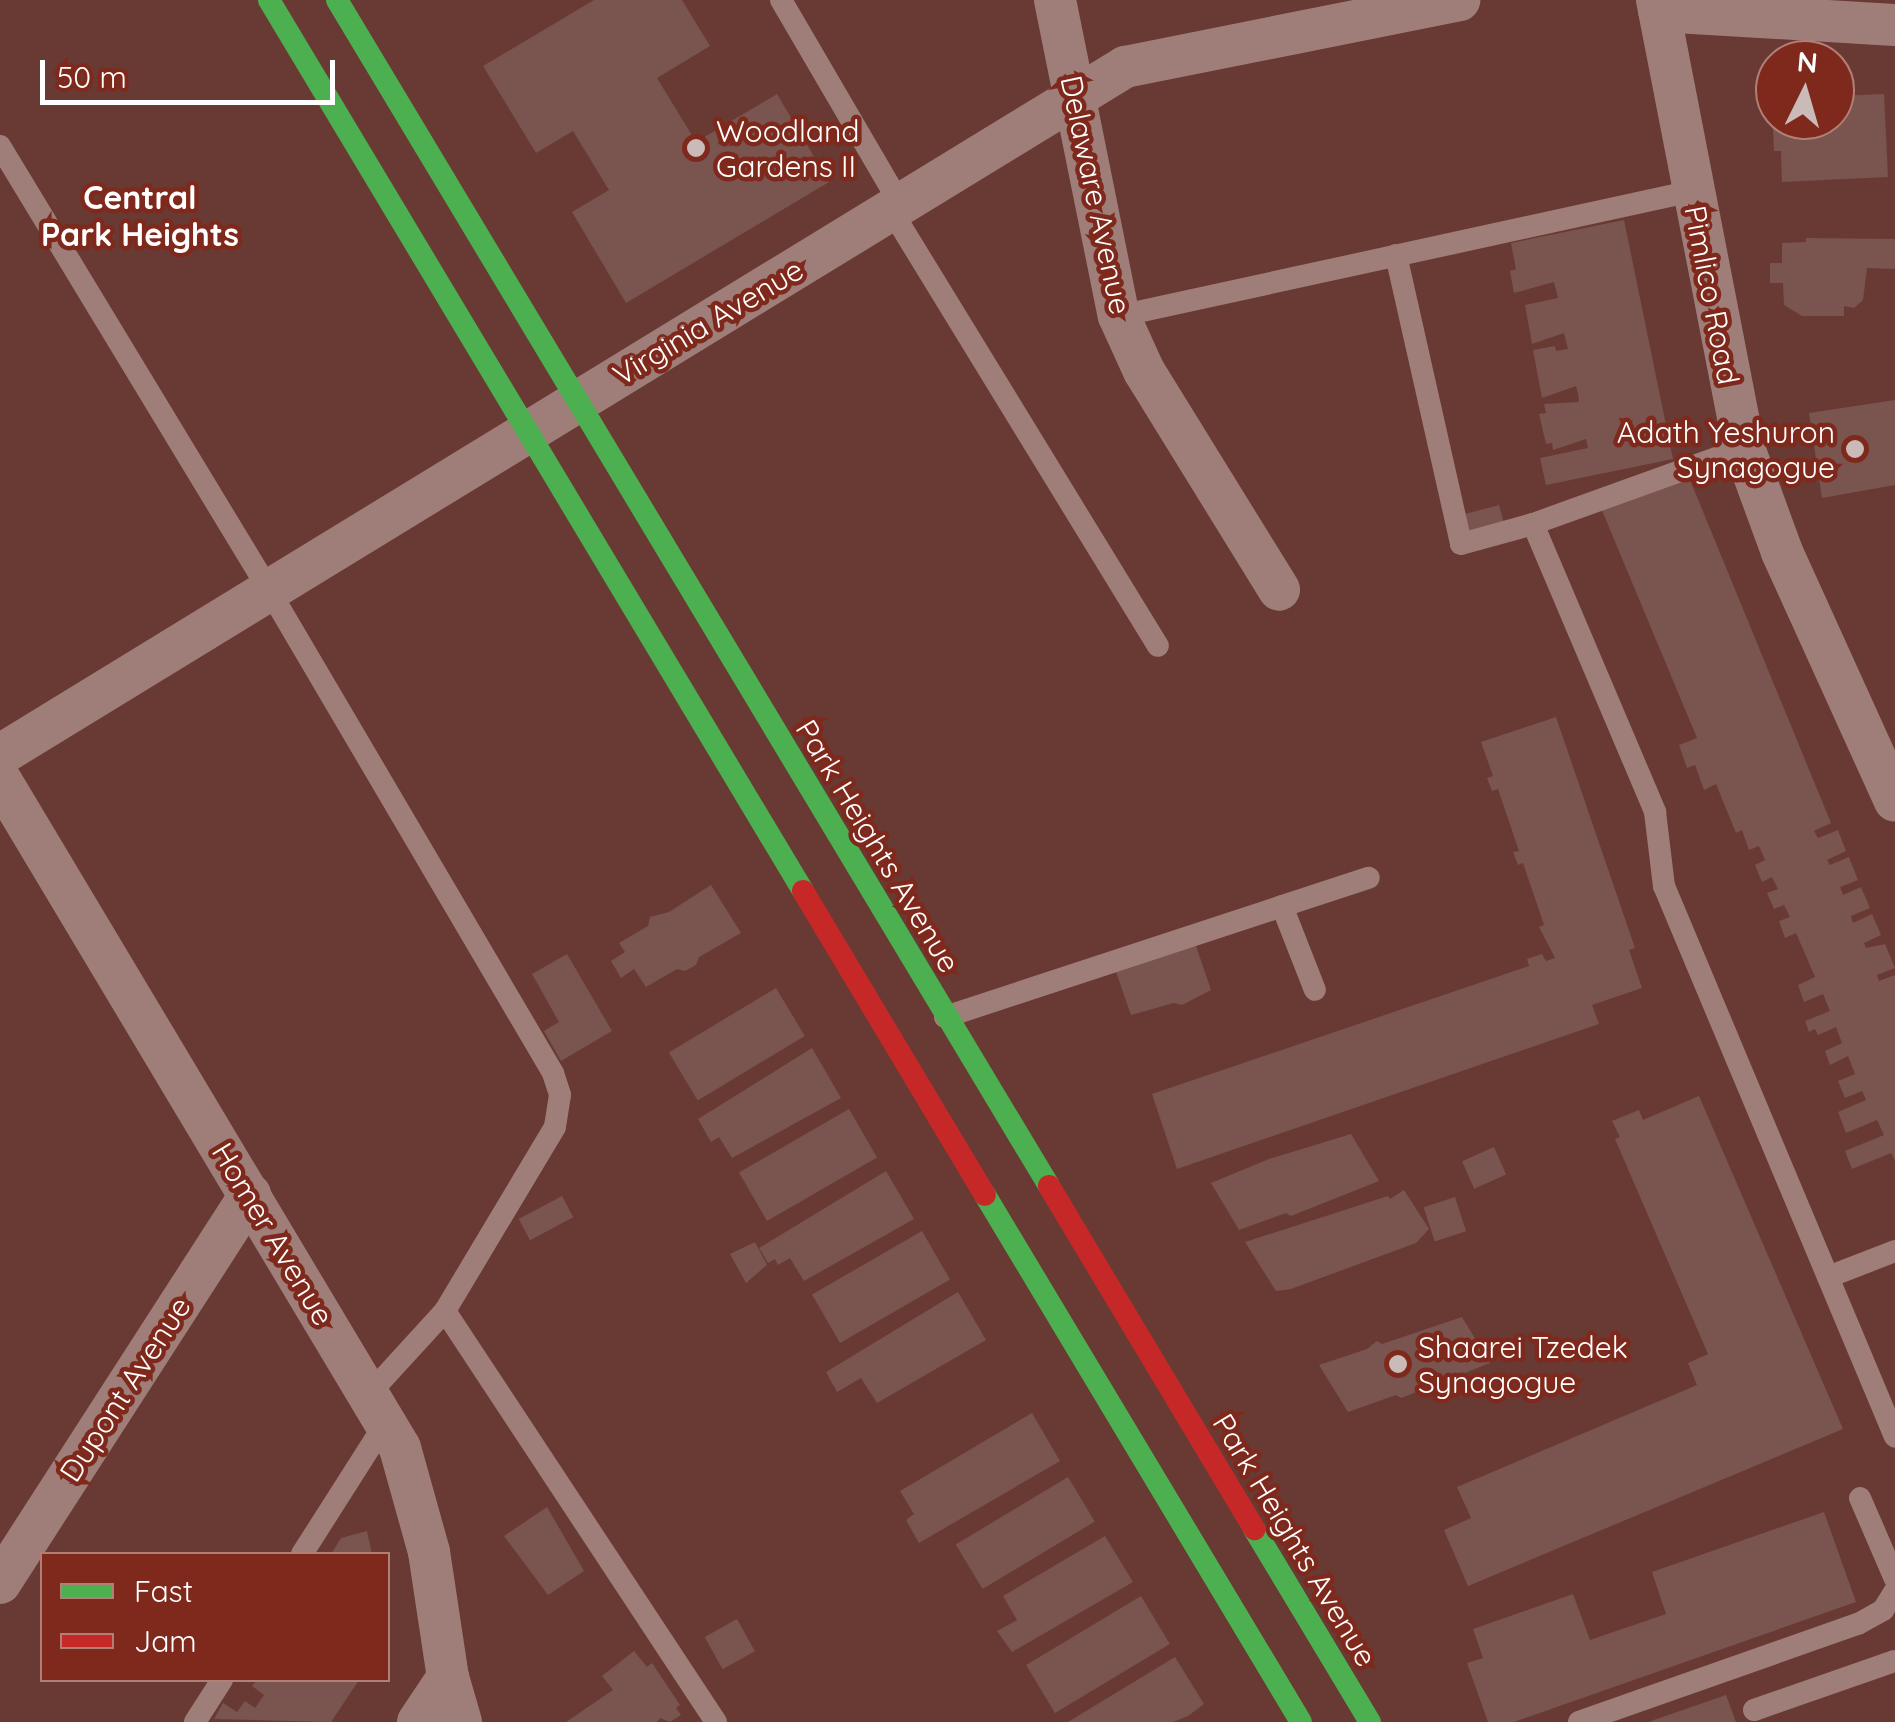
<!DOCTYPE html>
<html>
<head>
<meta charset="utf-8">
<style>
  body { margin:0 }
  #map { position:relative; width:1895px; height:1722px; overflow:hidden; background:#693a33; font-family:Quicksand,sans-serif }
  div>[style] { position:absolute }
  .building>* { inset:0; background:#7a544f; transform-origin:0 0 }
  .lane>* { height:22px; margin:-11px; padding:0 11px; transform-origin:11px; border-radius:11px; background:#9f7e79 }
  .street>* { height:42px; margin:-21px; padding:0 21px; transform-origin:21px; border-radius:21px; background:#9f7e79 }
  .fast>* { height:22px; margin:-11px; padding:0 11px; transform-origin:11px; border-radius:11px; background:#4caf50 }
  .jam>* { height:22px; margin:-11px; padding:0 11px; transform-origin:11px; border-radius:11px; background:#c62828 }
  .dots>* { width:28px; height:28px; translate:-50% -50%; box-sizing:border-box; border:5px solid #7f291d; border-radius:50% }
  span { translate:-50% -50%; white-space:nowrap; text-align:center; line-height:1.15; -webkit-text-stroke:9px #7f291d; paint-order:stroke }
  .poi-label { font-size:30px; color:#fff }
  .left { translate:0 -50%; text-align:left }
  .right { translate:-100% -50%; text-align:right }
  .street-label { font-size:30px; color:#fff }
  .neighbourhood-label { font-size:32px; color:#fff; font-weight:700 }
  .legend { position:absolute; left:40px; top:1552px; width:350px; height:130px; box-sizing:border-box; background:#7f291d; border:2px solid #b27f77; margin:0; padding:12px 18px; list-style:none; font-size:30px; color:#fff }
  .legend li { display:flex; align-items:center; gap:20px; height:50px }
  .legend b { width:50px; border:2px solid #b27f77 }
  .north { position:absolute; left:1755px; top:40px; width:100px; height:100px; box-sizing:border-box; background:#7f291d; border:2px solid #b27f77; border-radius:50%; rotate:5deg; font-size:28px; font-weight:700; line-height:40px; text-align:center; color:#fff }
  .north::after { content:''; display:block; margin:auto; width:35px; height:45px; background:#cabab8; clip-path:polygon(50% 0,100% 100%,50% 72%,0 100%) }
  .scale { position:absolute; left:40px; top:60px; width:295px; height:45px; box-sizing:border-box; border:5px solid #fff; border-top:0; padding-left:12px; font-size:30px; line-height:35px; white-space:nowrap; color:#fff; -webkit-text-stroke:8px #7f291d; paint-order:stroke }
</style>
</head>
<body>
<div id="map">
  <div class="building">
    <div style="clip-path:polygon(594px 0,682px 0,710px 46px,657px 78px,696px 142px,777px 94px,829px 182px,626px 303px,572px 212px,609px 190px,573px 131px,536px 153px,483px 66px)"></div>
    <div style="clip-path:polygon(1884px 94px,1888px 177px,1782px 182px,1781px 151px,1774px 151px,1773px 126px,1788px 126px,1788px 120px,1835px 120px,1835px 96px)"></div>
    <div style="clip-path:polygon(1624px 220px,1673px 459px,1546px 485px,1540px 458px,1588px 448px,1586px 439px,1553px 450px,1552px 443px,1546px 444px,1539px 414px,1546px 413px,1544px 404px,1579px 402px,1578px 394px,1576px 386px,1542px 398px,1533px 350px,1555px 346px,1556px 351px,1568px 349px,1564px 333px,1532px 344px,1525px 305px,1558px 298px,1554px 282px,1514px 293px,1510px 271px,1516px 269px,1511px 243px)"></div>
    <div style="clip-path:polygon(1806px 238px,1895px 239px,1895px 269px,1867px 268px,1863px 300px,1854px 308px,1844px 306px,1844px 316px,1802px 316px,1784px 305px,1783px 283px,1770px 283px,1770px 263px,1782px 263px,1782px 243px,1806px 242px)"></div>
    <div style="clip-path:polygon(1895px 400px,1895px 485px,1822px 498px,1809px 413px)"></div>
    <div style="clip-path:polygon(1688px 475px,1831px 823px,1814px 831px,1818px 838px,1838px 830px,1846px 851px,1827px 860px,1830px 865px,1849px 857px,1858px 880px,1840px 887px,1843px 895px,1861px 887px,1870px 908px,1851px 916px,1853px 923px,1872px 914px,1881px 935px,1864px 943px,1866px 948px,1885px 944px,1895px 968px,1877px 975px,1879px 981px,1895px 975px,1895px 1161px,1891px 1153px,1852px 1169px,1845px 1151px,1884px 1135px,1877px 1120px,1846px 1133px,1838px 1112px,1866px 1100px,1862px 1091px,1845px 1098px,1838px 1081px,1855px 1074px,1848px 1056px,1830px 1065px,1825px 1051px,1842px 1043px,1836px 1027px,1818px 1035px,1815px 1029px,1809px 1032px,1805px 1021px,1830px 1011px,1823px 994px,1804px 1002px,1798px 985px,1815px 977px,1796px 933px,1785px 938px,1779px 921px,1790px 917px,1784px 905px,1774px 909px,1767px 893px,1778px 889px,1772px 877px,1762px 882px,1755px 865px,1765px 860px,1759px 846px,1749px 850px,1742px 830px,1736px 833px,1716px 784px,1704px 790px,1695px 765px,1687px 768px,1679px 745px,1697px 738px,1601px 508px)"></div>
    <div style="left:1499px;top:505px;width:23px;height:36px;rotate:75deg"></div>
    <div style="clip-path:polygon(1556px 717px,1635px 948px,1629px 950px,1642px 988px,1592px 1005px,1599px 1024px,1177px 1169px,1152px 1094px,1529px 966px,1527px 959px,1542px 954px,1546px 961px,1555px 958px,1539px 927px,1544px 925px,1523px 863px,1518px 865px,1513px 852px,1519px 851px,1498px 789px,1492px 791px,1487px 778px,1493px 776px,1481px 742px)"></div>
    <div style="clip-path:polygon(711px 885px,741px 933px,699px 957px,696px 965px,685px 971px,677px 969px,646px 987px,634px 969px,621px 978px,611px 961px,625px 952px,619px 943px,648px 926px,650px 917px,669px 912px)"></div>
    <div style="clip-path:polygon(1194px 940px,1211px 990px,1182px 1005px,1174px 1003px,1131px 1015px,1115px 969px)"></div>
    <div style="clip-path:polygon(567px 954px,612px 1031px,561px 1061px,544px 1031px,559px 1022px,532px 974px)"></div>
    <div style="left:776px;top:988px;width:56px;height:125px;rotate:59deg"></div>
    <div style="clip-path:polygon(812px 1048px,841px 1098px,732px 1158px,719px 1137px,711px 1142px,698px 1119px)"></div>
    <div style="clip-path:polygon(1699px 1096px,1843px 1429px,1468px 1586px,1444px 1530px,1471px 1518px,1457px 1487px,1697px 1385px,1688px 1363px,1708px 1354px,1615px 1139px,1620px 1137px,1612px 1121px,1639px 1110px,1643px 1120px)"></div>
    <div style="left:849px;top:1109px;width:56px;height:127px;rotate:60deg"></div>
    <div style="clip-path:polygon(1351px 1134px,1379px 1181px,1291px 1216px,1286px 1213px,1239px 1230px,1211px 1183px,1269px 1159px)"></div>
    <div style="left:1494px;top:1147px;width:30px;height:35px;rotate:66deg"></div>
    <div style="clip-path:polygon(886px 1171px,914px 1219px,804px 1281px,790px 1258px,778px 1265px,775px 1259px,768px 1263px,759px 1248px)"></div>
    <div style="clip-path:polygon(1404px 1190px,1429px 1229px,1416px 1243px,1291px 1289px,1276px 1291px,1245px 1242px,1388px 1196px,1390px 1199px)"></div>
    <div style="left:562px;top:1196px;width:24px;height:49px;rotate:62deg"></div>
    <div style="left:1455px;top:1197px;width:36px;height:33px;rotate:72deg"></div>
    <div style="left:922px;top:1231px;width:56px;height:127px;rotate:60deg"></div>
    <div style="clip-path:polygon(755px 1242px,767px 1265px,746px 1283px,730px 1254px)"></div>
    <div style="clip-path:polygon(958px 1292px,986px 1340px,877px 1403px,861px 1378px,837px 1392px,826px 1372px)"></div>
    <div style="clip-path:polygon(1462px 1317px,1490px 1363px,1401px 1398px,1396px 1395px,1348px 1412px,1319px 1365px,1367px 1349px,1377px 1341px,1382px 1344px)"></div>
    <div style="clip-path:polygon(1032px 1413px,1060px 1461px,919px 1543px,906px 1520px,914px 1514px,900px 1491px)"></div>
    <div style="left:1068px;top:1477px;width:52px;height:131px;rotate:59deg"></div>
    <div style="clip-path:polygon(547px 1507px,584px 1571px,548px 1595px,504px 1536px)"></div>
    <div style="clip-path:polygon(1824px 1512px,1856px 1602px,1514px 1722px,1488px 1722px,1467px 1663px,1483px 1658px,1473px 1629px,1573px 1594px,1590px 1640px,1666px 1614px,1652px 1572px)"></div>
    <div style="clip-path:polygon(367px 1531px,372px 1554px,331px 1554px,341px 1538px)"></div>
    <div style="clip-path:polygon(1105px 1536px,1133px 1582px,1012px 1652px,997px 1631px,1017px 1620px,1003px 1596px)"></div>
    <div style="left:1141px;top:1596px;width:56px;height:134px;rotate:59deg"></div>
    <div style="left:737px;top:1619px;width:37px;height:37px;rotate:61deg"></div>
    <div style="clip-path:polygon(634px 1651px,647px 1667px,652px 1663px,680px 1705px,676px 1708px,681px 1715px,670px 1722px,660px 1718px,657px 1722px,566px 1722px,613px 1690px,602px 1676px)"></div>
    <div style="clip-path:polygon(1175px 1657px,1204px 1704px,1188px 1716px,1173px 1722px,1068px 1722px)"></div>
    <div style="clip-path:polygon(257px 1680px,359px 1680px,331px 1722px,214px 1719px,223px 1703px,237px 1712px,245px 1701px,255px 1708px,264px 1695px,252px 1686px)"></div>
    <div style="clip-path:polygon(1726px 1695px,1736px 1722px,1651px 1722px,1651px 1721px)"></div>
  </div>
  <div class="lane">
    <div style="left:781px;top:0;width:236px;rotate:59.7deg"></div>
    <div style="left:0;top:146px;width:519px;rotate:58.79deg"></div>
    <div style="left:269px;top:590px;width:560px;rotate:59.54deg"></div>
    <div style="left:553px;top:1073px;width:23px;rotate:72deg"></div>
    <div style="left:560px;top:1095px;width:32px;rotate:99deg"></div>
    <div style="left:555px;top:1127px;width:214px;rotate:120.9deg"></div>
    <div style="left:445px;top:1311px;width:113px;rotate:132.5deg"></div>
    <div style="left:891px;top:210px;width:511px;rotate:58.52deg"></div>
    <div style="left:1396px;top:255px;width:296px;rotate:77.3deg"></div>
    <div style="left:1461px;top:544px;width:75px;rotate:-15.5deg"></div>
    <div style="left:1533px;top:524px;width:224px;rotate:-19.8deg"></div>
    <div style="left:1119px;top:316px;width:587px;rotate:-12.29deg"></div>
    <div style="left:1533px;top:524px;width:313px;rotate:67deg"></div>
    <div style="left:1655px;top:812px;width:75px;rotate:83.1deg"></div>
    <div style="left:1664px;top:886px;width:597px;rotate:67.25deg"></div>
    <div style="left:1282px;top:906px;width:90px;rotate:68.6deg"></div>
    <div style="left:945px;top:1017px;width:446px;rotate:-18.2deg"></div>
    <div style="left:1828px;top:1277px;width:72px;rotate:-21.2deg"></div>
    <div style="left:445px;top:1311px;width:492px;rotate:56.6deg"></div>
    <div style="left:1860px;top:1498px;width:88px;rotate:66.6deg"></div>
    <div style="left:302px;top:1554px;width:156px;rotate:-57.5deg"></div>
    <div style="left:1754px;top:1710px;width:149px;rotate:-19.2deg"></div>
    <div style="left:195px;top:1722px;width:50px;rotate:-57.3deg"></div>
    <div style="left:1579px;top:1722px;width:296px;rotate:-19.4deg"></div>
    <div style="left:1858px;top:1624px;width:29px;rotate:-29deg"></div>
    <div style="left:1883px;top:1610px;width:22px;rotate:-58deg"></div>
  </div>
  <div class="street">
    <div style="left:1055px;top:0;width:322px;rotate:78.6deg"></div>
    <div style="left:1119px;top:316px;width:60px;rotate:65.6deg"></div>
    <div style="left:1144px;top:371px;width:257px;rotate:58.3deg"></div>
    <div style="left:1657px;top:0;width:456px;rotate:79deg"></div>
    <div style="left:1744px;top:448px;width:111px;rotate:69.9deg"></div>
    <div style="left:1782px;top:552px;width:273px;rotate:65.6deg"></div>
    <div style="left:1659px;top:11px;width:236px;rotate:3.4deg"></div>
    <div style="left:0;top:755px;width:1319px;rotate:-31.45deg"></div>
    <div style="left:1125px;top:67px;width:341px;rotate:-11.3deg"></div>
    <div style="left:0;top:779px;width:779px;rotate:59.12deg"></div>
    <div style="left:400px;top:1448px;width:108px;rotate:74.4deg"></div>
    <div style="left:429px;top:1552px;width:126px;rotate:81.4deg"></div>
    <div style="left:448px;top:1677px;width:47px;rotate:73.9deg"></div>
    <div style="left:0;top:1583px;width:462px;rotate:-57.2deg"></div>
    <div style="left:418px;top:1722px;width:54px;rotate:-56.3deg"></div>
  </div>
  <div class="fast">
    <div style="left:269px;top:0;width:1039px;rotate:59.06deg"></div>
    <div style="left:337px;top:0;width:1383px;rotate:59.02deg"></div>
    <div style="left:985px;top:1195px;width:614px;rotate:59.05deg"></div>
    <div style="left:1254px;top:1529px;width:225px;rotate:59deg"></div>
  </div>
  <div class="jam">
    <div style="left:803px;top:891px;width:354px;rotate:59.1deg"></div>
    <div style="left:1049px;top:1186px;width:400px;rotate:59.1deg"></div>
  </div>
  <div class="dots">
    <div style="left:696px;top:148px;background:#cabab8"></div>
    <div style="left:1855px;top:449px;background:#cabab8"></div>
    <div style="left:1398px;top:1364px;background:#cabab8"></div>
  </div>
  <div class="poi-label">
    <span class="left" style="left:716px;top:148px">Woodland<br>Gardens II</span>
    <span class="right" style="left:1835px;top:449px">Adath Yeshuron<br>Synagogue</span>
    <span class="left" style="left:1418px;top:1364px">Shaarei Tzedek<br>Synagogue</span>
  </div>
  <div class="street-label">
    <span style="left:1096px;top:195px;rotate:78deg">Delaware Avenue</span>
    <span style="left:1712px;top:295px;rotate:79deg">Pimlico Road</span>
    <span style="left:708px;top:322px;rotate:-31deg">Virginia Avenue</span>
    <span style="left:878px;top:846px;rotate:59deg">Park Heights Avenue</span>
    <span style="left:273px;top:1234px;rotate:59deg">Homer Avenue</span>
    <span style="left:125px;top:1389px;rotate:-57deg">Dupont Avenue</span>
    <span style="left:1295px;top:1540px;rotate:59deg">Park Heights Avenue</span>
  </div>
  <div class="neighbourhood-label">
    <span style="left:140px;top:216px">Central<br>Park Heights</span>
  </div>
  <ul class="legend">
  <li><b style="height:12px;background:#4caf50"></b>Fast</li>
  <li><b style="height:12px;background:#c62828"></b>Jam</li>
  </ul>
  <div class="north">N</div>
  <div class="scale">50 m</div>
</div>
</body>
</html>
